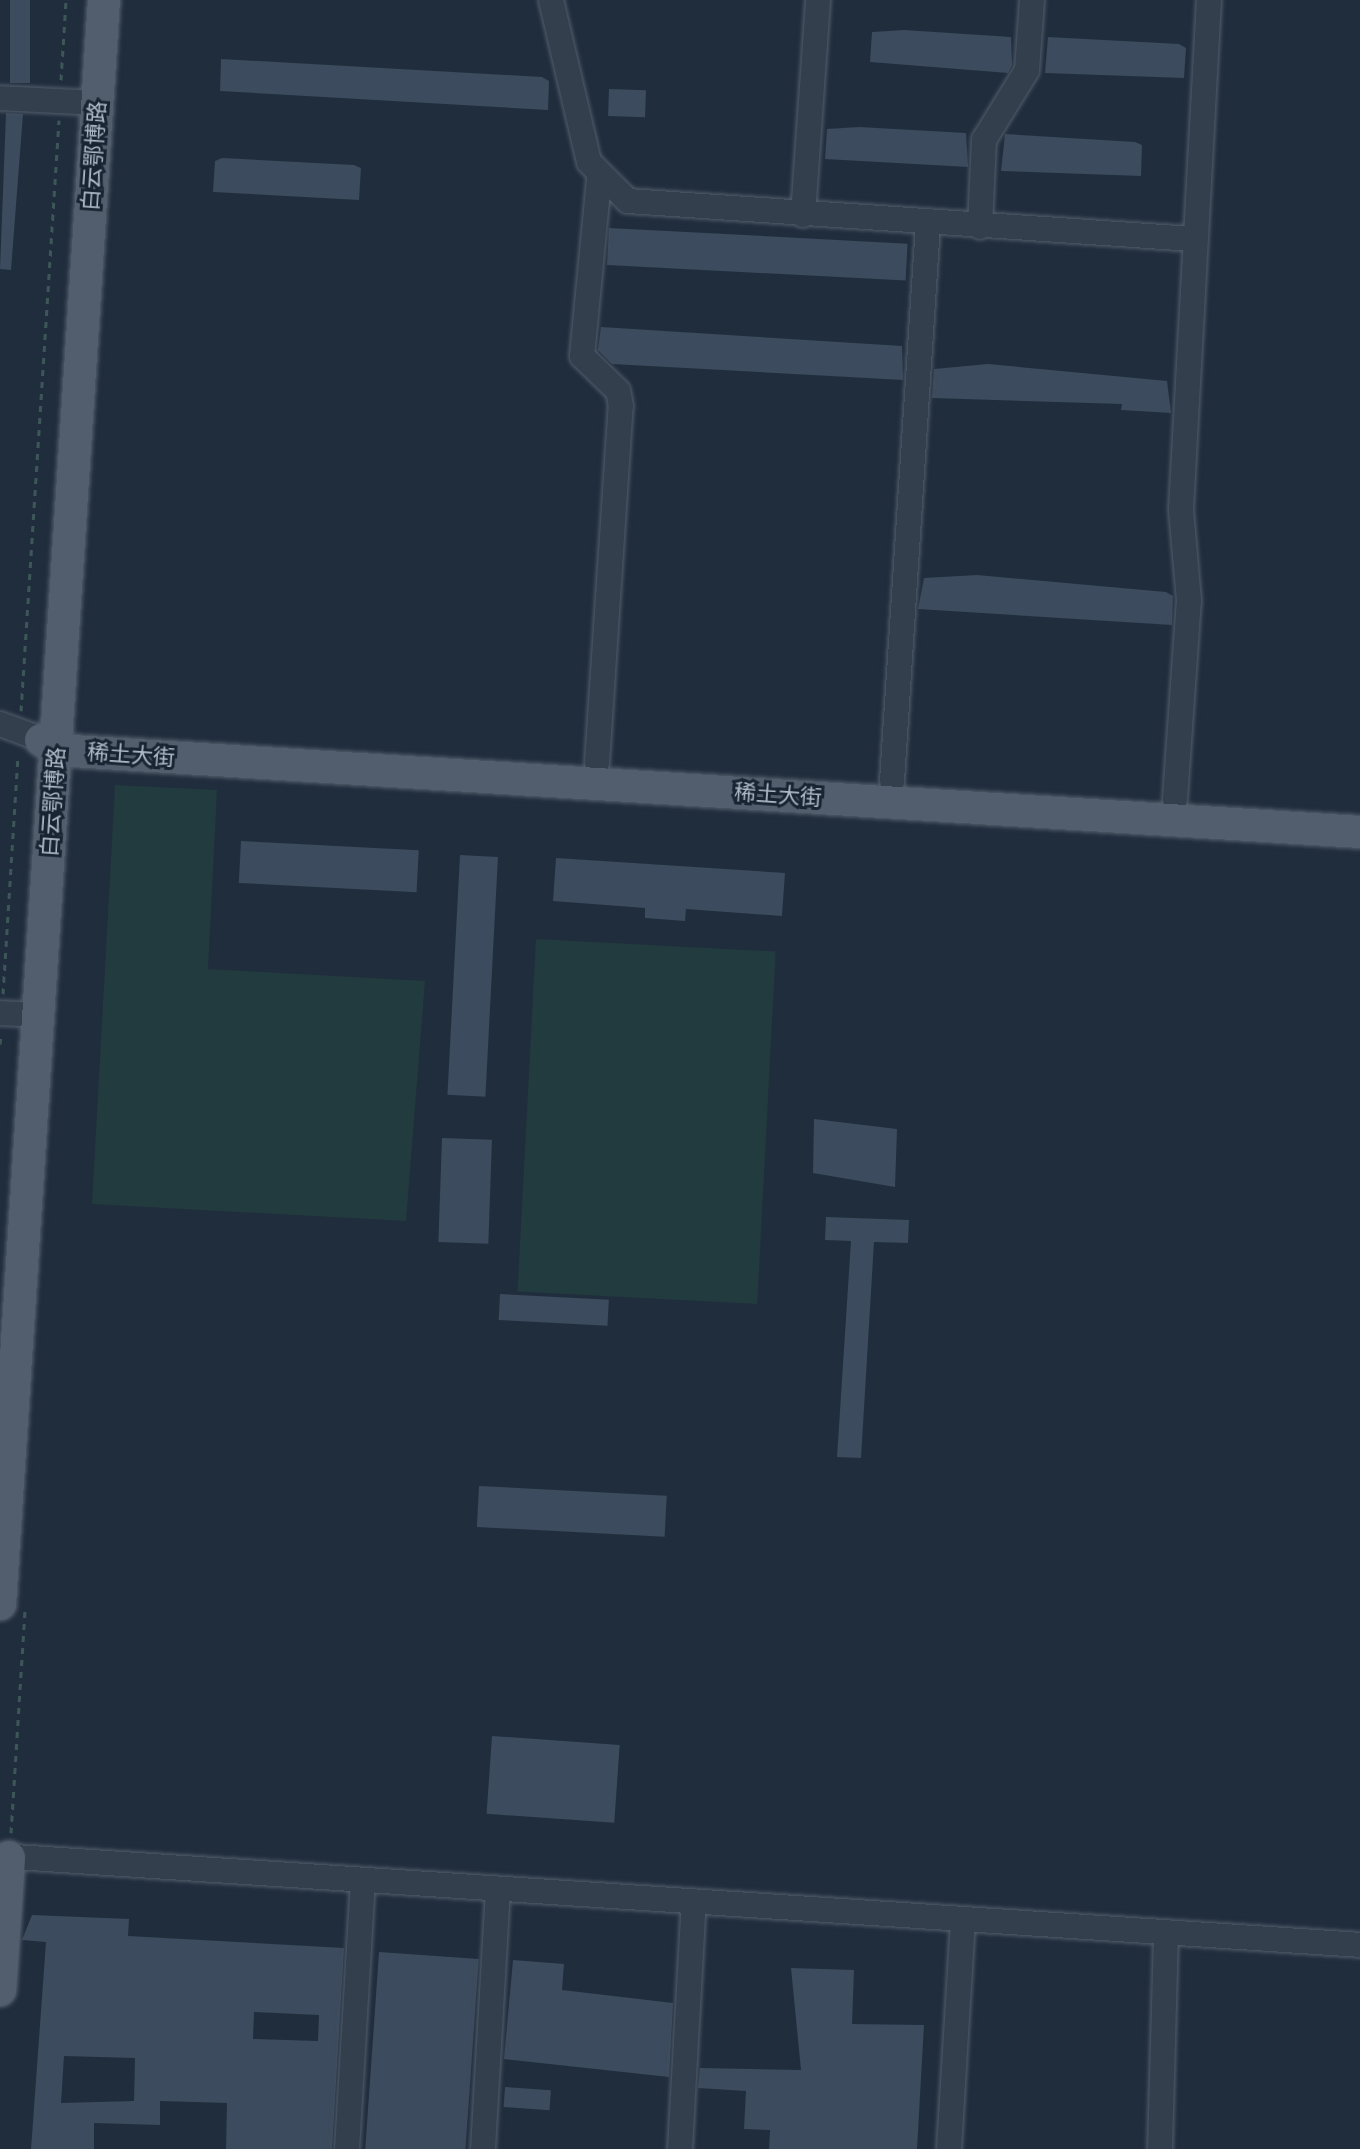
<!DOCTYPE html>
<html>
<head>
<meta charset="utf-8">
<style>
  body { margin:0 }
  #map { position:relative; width:1360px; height:2149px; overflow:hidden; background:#202d3d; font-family:Montserrat,"Noto Sans SC",sans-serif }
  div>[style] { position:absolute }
  .green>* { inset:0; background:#223b3e; transform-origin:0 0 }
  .building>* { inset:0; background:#3c4b5d; transform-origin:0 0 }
  .path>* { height:3px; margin-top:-1.5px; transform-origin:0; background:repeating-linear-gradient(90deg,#3d5758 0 6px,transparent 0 12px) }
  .roads { filter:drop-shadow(0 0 2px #525d6b) drop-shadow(0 0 2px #525d6b) }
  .minor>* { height:24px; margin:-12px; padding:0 12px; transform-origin:12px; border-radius:12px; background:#343f4d }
  .major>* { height:32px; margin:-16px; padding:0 16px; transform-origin:16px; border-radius:16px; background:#525e6d }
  span { translate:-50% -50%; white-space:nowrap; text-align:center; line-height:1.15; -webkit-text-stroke:6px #192432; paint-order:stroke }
  .street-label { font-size:22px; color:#afbac9 }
</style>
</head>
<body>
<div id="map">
  <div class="green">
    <div style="clip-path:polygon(115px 785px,217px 790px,208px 969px,425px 981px,406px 1221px,92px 1204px)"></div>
    <div style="left:536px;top:939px;width:240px;height:353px;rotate:3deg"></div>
  </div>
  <div class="building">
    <div style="left:10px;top:0;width:20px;height:83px"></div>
    <div style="clip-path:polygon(904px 30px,1011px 37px,1012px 65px,1008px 73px,870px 62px,872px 32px)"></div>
    <div style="clip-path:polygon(1048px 37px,1179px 44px,1186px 48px,1184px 78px,1045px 73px)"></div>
    <div style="clip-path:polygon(221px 59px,542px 77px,549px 81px,548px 110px,220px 91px)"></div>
    <div style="left:609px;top:89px;width:37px;height:27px;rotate:2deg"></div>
    <div style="clip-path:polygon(6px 113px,23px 114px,11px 270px,0 269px)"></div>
    <div style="clip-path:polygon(859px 127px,966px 133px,968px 167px,825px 159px,827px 129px)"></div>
    <div style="clip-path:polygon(1005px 134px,1135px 142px,1142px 145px,1141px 176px,1001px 171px)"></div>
    <div style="clip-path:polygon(222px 158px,354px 165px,361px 168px,359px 200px,213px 192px,215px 161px)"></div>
    <div style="left:609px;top:228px;width:299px;height:37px;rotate:3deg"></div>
    <div style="clip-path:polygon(601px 327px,902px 346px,903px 380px,612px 364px,598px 350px)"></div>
    <div style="clip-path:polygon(988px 364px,1167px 381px,1171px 413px,1121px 410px,1122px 404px,932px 398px,934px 369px)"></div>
    <div style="clip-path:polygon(977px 575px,1166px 592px,1173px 596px,1172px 625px,918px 609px,924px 578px)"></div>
    <div style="left:241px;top:841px;width:178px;height:42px;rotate:3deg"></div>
    <div style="left:460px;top:855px;width:38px;height:240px;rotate:3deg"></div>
    <div style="clip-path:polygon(556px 858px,785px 873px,782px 916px,686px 909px,685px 921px,645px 918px,645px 908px,553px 901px)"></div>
    <div style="clip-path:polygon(814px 1119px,897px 1129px,895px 1187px,813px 1173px)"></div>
    <div style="left:442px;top:1138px;width:50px;height:104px;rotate:2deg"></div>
    <div style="clip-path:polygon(826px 1217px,909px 1220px,908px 1243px,874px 1242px,861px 1458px,837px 1457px,851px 1241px,825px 1240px)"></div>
    <div style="left:500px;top:1294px;width:109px;height:26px;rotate:3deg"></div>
    <div style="left:479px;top:1486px;width:188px;height:41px;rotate:3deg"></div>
    <div style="left:492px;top:1736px;width:128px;height:78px;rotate:4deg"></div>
    <div style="clip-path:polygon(evenodd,32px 1915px,129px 1919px,128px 1936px,344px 1948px,332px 2149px,226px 2149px,227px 2103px,160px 2101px,160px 2125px,94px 2123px,94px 2149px,31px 2149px,46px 1942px,22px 1940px,32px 1915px,254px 2012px,319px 2015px,318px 2041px,253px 2039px,254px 2012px,32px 1915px,64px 2056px,135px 2058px,134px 2101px,61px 2103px,64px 2056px)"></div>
    <div style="left:379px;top:1952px;width:100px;height:198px;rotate:4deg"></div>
    <div style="clip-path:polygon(513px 1960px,564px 1964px,562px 1990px,673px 2003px,669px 2077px,504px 2059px)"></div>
    <div style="clip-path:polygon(791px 1968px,854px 1970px,852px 2024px,924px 2025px,917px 2149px,769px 2149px,770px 2130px,744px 2129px,746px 2091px,698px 2088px,700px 2068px,801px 2070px)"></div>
    <div style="left:505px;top:2087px;width:46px;height:20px;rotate:4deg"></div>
  </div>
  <div class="path">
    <div style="left:61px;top:80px;width:80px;rotate:-86.4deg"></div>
    <div style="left:21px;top:711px;width:592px;rotate:-86.32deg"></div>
    <div style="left:3px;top:994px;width:240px;rotate:-86.4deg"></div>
    <div style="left:0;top:1044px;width:10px;rotate:-84deg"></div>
    <div style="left:11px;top:1833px;width:224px;rotate:-86.4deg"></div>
  </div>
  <div class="roads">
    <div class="minor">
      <div style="left:551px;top:0;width:166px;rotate:76.8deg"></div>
      <div style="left:589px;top:162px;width:55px;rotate:45deg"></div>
      <div style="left:628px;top:201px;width:566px;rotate:3.85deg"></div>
      <div style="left:0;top:98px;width:80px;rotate:2.9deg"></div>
      <div style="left:803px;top:215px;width:216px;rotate:-86deg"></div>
      <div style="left:980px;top:227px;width:87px;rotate:-87.4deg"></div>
      <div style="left:984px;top:140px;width:82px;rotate:-58.4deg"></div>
      <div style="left:1027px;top:70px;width:70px;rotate:-85.9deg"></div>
      <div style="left:0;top:724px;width:40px;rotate:20.2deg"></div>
      <div style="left:597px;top:763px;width:358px;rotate:-86.2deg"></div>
      <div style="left:621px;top:406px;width:15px;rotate:-101deg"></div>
      <div style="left:618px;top:391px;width:50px;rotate:-135.8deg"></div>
      <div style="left:582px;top:356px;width:178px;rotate:-84.5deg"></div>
      <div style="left:892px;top:781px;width:557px;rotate:-86.3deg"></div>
      <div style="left:1175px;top:799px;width:198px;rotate:-86deg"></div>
      <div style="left:1189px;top:601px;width:91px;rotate:-95deg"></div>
      <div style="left:1181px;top:510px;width:511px;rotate:-86.86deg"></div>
      <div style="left:0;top:1013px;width:22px;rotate:3deg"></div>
      <div style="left:0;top:1856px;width:1363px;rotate:3.74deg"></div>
      <div style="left:347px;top:2149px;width:268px;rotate:-86.6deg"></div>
      <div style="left:483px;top:2149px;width:259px;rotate:-86.7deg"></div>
      <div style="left:680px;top:2149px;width:247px;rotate:-86.8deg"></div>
      <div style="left:949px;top:2149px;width:230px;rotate:-86.5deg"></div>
      <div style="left:1160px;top:2149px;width:217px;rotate:-88.4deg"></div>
    </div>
    <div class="major">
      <div style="left:41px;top:740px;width:19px;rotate:32deg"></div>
      <div style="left:57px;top:750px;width:1306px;rotate:3.6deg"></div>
      <div style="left:0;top:1604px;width:1607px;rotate:-86.29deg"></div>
      <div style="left:0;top:1990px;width:133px;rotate:-86.1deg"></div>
    </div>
  </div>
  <div class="street-label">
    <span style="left:94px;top:156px;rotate:-86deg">白云鄂博路</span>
    <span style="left:131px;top:755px;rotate:4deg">稀土大街</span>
    <span style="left:778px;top:795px;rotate:4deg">稀土大街</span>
    <span style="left:53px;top:802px;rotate:-86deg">白云鄂博路</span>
  </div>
</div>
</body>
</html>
